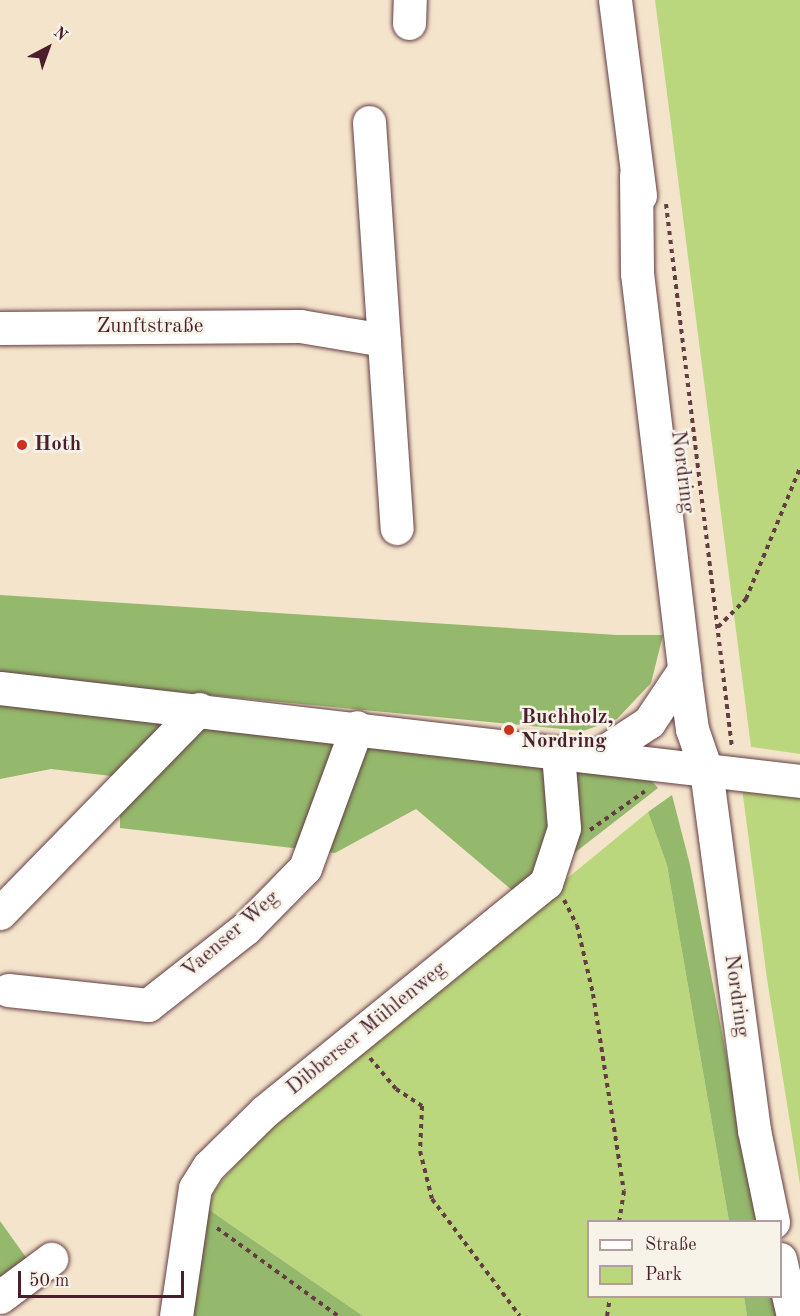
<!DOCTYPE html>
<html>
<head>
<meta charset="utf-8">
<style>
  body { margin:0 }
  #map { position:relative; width:800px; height:1316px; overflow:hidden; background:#f5e4cc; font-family:"Old Standard TT",serif }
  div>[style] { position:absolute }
  .green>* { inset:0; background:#bbd77d }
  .forest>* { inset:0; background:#94b86c }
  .path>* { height:4px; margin-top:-2px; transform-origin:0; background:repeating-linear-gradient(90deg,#643d43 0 4.5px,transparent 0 9px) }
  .roads { filter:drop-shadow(0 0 2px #643d43) drop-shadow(0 0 2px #643d43) }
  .minor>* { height:33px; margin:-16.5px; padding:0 16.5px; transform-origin:16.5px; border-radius:16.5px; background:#fff }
  .dots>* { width:16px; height:16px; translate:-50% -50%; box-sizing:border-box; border:3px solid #f7f3e8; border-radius:50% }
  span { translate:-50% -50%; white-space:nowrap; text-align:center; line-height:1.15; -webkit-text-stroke:5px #f7f3e8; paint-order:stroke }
  .street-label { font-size:21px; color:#4a1f2b }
  .poi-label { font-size:21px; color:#4a1f2b; font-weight:700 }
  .left { translate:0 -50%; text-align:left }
  .legend { position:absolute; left:587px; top:1220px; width:195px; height:78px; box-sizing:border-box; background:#f7f3e8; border:2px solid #b29e9c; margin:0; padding:8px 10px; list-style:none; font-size:18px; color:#4a1f2b }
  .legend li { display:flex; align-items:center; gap:12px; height:30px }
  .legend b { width:30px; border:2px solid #b29e9c }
  .north { position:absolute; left:18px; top:18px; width:60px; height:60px; -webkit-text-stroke:4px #f7f3e8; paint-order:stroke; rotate:41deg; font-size:16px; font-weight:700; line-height:24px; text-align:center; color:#4a1f2b }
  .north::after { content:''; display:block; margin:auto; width:21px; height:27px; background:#4a1f2b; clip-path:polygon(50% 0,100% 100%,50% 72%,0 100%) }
  .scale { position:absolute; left:18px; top:1271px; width:166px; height:27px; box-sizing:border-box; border:3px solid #4a1f2b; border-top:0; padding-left:8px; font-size:18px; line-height:21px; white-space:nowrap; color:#4a1f2b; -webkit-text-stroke:4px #f7f3e8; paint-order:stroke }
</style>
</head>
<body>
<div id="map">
  <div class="green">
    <div style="clip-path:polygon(655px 0,800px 0,800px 754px,751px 747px)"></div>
    <div style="clip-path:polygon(742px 788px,800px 794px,800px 1185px,767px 979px)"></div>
    <div style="clip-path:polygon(648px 812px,667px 865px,729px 1221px,588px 1222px,588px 1296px,744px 1297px,747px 1316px,363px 1316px,208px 1209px,215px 1189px,277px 1117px)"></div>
  </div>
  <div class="forest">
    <div style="clip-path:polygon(0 595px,617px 635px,663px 635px,651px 683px,617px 719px,583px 731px,0 675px)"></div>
    <div style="clip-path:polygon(0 703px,646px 775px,658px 788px,519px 896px,416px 809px,335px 853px,120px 828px,120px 777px,51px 769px,0 779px)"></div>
    <div style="clip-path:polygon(672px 795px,690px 865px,758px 1221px,729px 1221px,667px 865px,648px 812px)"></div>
    <div style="clip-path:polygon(208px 1209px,363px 1316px,191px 1316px)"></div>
    <div style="clip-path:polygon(0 1221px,30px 1263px,0 1285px)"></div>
    <div style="clip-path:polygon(744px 1297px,773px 1297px,777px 1316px,747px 1316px)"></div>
  </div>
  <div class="path">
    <div style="left:666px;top:204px;width:548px;rotate:83.08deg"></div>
    <div style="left:718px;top:627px;width:40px;rotate:-45deg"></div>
    <div style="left:746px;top:599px;width:142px;rotate:-67.6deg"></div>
    <div style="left:590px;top:830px;width:67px;rotate:-35.3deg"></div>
    <div style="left:564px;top:900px;width:28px;rotate:63deg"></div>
    <div style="left:577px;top:925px;width:71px;rotate:76.9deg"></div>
    <div style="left:593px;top:994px;width:199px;rotate:81.1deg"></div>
    <div style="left:624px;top:1191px;width:31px;rotate:99deg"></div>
    <div style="left:370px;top:1058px;width:40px;rotate:50deg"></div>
    <div style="left:396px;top:1089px;width:31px;rotate:33deg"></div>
    <div style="left:422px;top:1106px;width:45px;rotate:92.5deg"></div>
    <div style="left:420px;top:1151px;width:49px;rotate:76deg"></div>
    <div style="left:432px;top:1199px;width:146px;rotate:53.1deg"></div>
    <div style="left:217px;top:1228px;width:150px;rotate:36deg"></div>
    <div style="left:607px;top:1316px;width:20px;rotate:-81deg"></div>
  </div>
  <div class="roads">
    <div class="minor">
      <div style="left:615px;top:0;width:197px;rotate:82.7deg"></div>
      <div style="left:409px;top:23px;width:23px;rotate:-88deg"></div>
      <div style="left:369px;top:122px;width:407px;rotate:86.1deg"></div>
      <div style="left:636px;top:175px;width:98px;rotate:89.4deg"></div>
      <div style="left:637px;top:273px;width:400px;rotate:83.2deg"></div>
      <div style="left:684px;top:670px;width:60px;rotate:82.3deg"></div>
      <div style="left:692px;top:729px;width:43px;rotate:71.1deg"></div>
      <div style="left:706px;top:770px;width:363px;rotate:82.4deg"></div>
      <div style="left:754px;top:1130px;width:94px;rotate:78.3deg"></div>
      <div style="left:0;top:328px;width:300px;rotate:-0.4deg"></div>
      <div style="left:300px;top:326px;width:85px;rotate:9.5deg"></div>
      <div style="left:0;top:688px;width:805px;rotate:6.63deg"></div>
      <div style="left:596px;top:757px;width:64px;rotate:-33.4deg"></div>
      <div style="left:649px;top:722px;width:63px;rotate:-56.1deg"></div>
      <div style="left:0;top:913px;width:285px;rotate:-45.7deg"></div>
      <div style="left:8px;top:990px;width:141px;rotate:6.1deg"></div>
      <div style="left:148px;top:1005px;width:123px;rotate:-38.1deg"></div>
      <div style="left:245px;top:929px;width:86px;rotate:-45.5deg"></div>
      <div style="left:305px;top:868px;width:150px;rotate:-69.8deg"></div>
      <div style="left:780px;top:1259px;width:58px;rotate:77.2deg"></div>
      <div style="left:0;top:1297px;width:64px;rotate:-36.7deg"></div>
      <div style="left:176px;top:1316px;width:129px;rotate:-81.6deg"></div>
      <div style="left:195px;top:1188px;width:26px;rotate:-58deg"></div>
      <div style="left:209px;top:1166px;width:78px;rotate:-44.5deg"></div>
      <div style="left:265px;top:1111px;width:362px;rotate:-39.1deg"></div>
      <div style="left:546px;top:883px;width:58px;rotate:-71.9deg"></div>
      <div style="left:564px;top:828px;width:75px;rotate:-94.6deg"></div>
    </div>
  </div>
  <div class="dots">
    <div style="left:22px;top:445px;background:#c8321e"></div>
    <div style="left:509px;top:730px;background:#c8321e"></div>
  </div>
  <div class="street-label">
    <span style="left:150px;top:327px">Zunftstraße</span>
    <span style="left:682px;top:472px;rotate:83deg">Nordring</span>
    <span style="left:231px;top:935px;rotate:-41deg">Vaenser Weg</span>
    <span style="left:736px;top:996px;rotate:82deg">Nordring</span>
    <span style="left:367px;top:1029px;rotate:-39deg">Dibberser Mühlenweg</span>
  </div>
  <div class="poi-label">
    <span class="left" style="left:34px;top:445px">Hoth</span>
    <span class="left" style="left:521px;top:730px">Buchholz,<br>Nordring</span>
  </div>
  <ul class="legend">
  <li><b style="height:8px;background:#fff"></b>Straße</li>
  <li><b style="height:16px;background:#bbd77d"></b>Park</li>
  </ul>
  <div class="north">N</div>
  <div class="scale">50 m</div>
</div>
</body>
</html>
